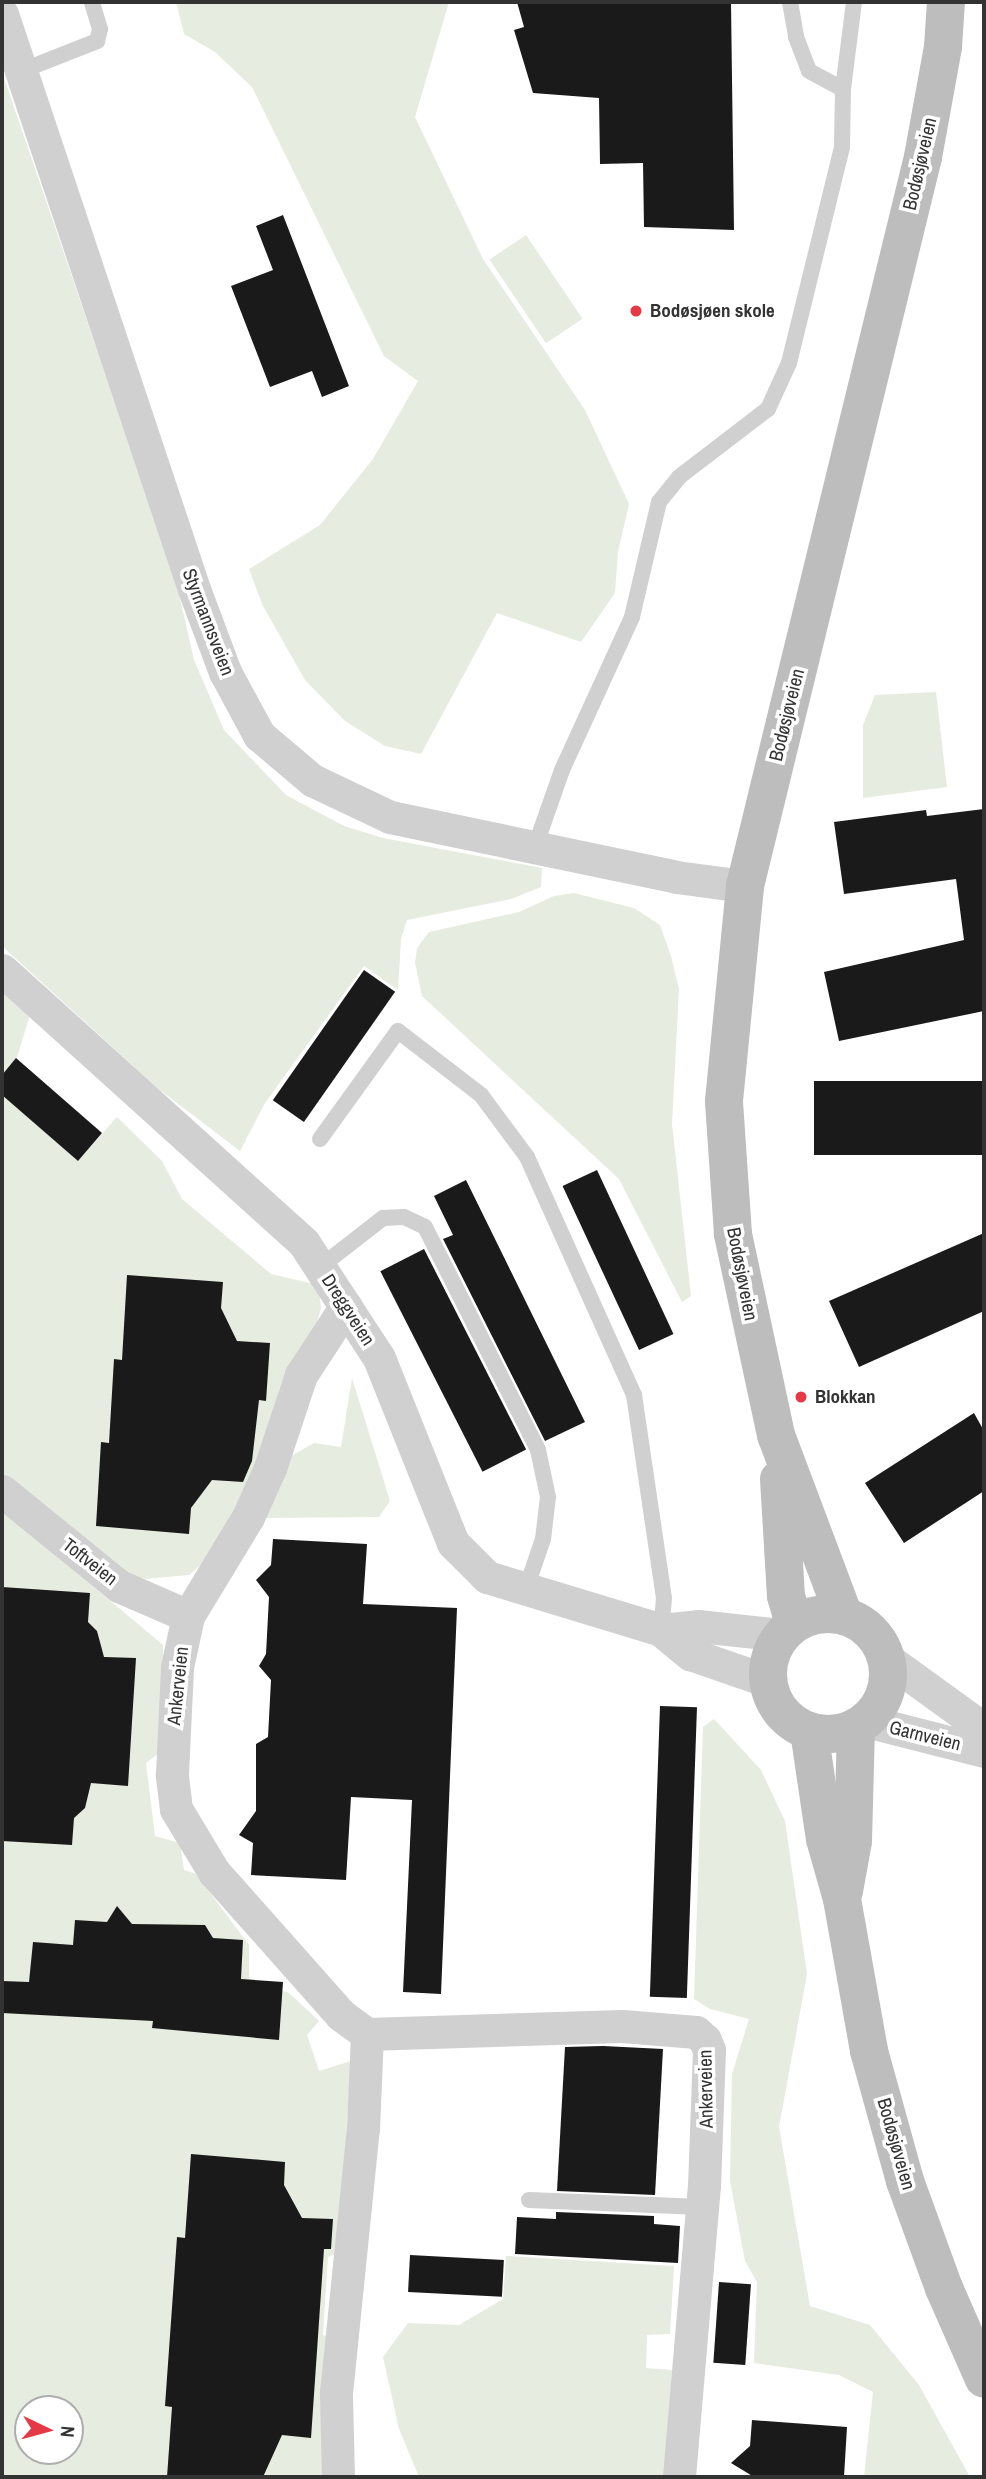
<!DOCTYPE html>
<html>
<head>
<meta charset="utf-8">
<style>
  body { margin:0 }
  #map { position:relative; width:986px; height:2479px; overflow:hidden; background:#fff; font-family:"Archivo Narrow",sans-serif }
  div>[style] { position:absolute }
  .green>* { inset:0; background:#e6ecdf; transform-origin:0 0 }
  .building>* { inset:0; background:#1a1a1a; transform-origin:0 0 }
  .lane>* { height:16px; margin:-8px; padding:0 8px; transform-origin:8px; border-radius:8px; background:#d0d0d0 }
  .street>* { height:33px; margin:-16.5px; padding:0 16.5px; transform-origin:16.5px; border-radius:16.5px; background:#d0d0d0 }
  .secondary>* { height:38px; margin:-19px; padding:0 19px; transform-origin:19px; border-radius:19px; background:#bdbdbd }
  .secondary>.ring { margin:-19px; padding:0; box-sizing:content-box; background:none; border:38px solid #bdbdbd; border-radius:50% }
  .dots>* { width:19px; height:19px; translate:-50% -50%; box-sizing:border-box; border:4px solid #fff; border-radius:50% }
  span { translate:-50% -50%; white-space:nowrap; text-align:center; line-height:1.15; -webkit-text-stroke:7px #fff; paint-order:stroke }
  .street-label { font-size:19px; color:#333 }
  .poi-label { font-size:19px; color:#333; font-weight:700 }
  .left { translate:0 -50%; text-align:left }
  .frame { position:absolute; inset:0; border:4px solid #333; pointer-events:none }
  .north { position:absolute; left:14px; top:2395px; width:70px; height:70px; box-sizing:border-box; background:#fff; border:2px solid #adadad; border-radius:50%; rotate:95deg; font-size:19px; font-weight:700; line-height:28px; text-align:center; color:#333 }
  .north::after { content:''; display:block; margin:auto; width:24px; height:32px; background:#e63946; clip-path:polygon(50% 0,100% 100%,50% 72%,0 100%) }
</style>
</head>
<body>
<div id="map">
  <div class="green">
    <div style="clip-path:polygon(176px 2px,449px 2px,415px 117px,483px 259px,585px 410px,629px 504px,618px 552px,615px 593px,581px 642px,497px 613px,421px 754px,385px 746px,345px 721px,305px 680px,263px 606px,249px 569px,320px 525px,373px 459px,418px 381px,384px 356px,252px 87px,215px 52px,184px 34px)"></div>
    <div style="clip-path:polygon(2px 72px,176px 581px,194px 660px,224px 730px,286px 795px,344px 826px,383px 838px,542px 868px,541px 887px,511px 899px,407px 920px,401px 939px,398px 990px,364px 966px,265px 1103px,240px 1151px,156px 1087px,2px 946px)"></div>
    <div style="left:526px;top:235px;width:101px;height:44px;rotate:56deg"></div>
    <div style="clip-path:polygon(936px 692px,947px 787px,863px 798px,863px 725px,875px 695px)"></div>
    <div style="clip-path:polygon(574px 893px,634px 908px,660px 925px,671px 956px,679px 989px,672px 1124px,691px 1296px,682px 1302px,619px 1179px,422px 996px,415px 963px,417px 948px,429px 932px,519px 912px,554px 896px)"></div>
    <div style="clip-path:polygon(2px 990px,30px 1015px,17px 1057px,2px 1075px)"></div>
    <div style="clip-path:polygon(2px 1093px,78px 1161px,117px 1117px,162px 1161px,182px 1199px,271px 1274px,314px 1284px,319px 1290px,321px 1308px,313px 1335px,282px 1381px,266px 1432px,264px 1460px,205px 1561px,189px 1575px,145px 1579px,113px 1570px,2px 1478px)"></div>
    <div style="clip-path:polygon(352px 1378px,390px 1501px,379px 1517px,264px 1518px,291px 1456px,314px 1443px,341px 1447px)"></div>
    <div style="clip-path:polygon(evenodd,2px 1510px,163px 1645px,163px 1750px,146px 1763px,155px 1836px,180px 1843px,184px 1870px,196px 1874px,249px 1945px,249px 1979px,289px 1993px,319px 2021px,307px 2035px,319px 2071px,351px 2061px,339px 2252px,328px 2257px,323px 2335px,331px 2338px,327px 2477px,2px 2477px,2px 1510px,28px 2409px,70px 2409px,70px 2451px,28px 2451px,28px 2409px)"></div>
    <div style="clip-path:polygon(714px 1719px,761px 1770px,785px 1821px,807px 1974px,779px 2127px,810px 2306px,870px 2325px,919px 2385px,970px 2477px,864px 2477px,873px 2392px,839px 2375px,754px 2363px,757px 2282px,745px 2261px,730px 2181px,732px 2074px,749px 2019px,710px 2009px,694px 1999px,703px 1727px)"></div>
    <div style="clip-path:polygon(506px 2256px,674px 2266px,670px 2334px,647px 2335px,646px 2368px,672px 2370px,666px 2477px,419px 2477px,399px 2429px,383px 2357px,408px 2323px,459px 2325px,503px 2299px)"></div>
  </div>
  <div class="building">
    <div style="clip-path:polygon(517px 2px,731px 2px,734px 230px,644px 227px,643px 163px,600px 164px,599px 98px,533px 93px,514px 30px,524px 27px)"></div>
    <div style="clip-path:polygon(283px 215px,349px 386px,322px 397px,312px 371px,270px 387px,231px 286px,273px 270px,256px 226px)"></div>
    <div style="clip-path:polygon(984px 809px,984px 1011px,839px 1041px,824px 972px,964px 940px,956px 879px,844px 894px,834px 822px,926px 810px,927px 816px)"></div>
    <div style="left:364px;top:970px;width:38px;height:159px;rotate:35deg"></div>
    <div style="clip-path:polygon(16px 1058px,102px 1133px,78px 1161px,2px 1095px,2px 1075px)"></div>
    <div style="left:984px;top:1081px;width:74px;height:170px;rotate:90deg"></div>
    <div style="left:597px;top:1170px;width:181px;height:38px;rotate:65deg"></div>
    <div style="clip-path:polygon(466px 1180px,585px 1422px,545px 1441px,443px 1239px,453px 1235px,434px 1196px)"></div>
    <div style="clip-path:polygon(984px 1233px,984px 1311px,859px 1367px,829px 1301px)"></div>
    <div style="left:424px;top:1249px;width:225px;height:49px;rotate:63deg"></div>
    <div style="clip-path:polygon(127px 1275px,223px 1282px,221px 1308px,237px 1341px,270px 1343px,266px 1401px,259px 1400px,252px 1461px,243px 1482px,212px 1480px,191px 1508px,189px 1534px,96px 1526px,101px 1442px,109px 1443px,114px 1359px,122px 1360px)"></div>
    <div style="clip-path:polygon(974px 1413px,984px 1431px,984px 1491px,904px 1543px,865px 1483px)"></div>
    <div style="clip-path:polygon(273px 1539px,367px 1544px,363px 1604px,457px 1608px,441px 1994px,403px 1992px,412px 1800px,351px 1797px,346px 1880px,251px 1875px,253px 1843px,239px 1835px,256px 1811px,256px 1744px,268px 1737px,271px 1680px,259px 1666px,266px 1654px,269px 1597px,256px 1580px,271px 1565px)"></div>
    <div style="clip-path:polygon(2px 1587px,90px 1593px,88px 1622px,97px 1631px,104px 1657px,136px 1658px,128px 1786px,91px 1783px,85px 1808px,74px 1818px,72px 1845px,2px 1841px)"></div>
    <div style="left:660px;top:1706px;width:37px;height:291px;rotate:2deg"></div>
    <div style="clip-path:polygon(117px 1906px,132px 1924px,205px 1925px,213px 1938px,243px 1940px,241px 1979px,283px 1982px,279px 2040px,152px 2028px,153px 2021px,2px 2013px,2px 1981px,29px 1982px,33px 1942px,73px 1945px,75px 1920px,107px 1922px)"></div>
    <div style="clip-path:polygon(603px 2046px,663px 2049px,655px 2195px,557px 2191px,565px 2047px)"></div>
    <div style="clip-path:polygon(191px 2154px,285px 2162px,284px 2185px,302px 2218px,333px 2219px,331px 2249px,324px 2249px,311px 2438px,282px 2435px,263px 2477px,167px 2477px,172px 2407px,165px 2406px,177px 2237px,185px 2238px)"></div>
    <div style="clip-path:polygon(556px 2212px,654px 2216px,654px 2224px,680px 2226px,678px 2263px,515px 2254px,517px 2217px,556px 2219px)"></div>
    <div style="left:410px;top:2255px;width:94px;height:37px;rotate:3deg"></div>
    <div style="left:719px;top:2282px;width:32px;height:81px;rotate:4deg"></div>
    <div style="clip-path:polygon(752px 2420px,847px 2427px,844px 2477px,754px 2477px,731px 2463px,750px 2446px)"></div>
  </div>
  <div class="lane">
    <div style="left:790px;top:2px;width:36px;rotate:80deg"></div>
    <div style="left:796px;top:37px;width:36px;rotate:69deg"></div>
    <div style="left:809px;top:71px;width:38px;rotate:28deg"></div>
    <div style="left:21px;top:71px;width:82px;rotate:-21.5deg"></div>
    <div style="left:97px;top:41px;width:12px;rotate:-76deg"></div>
    <div style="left:100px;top:29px;width:28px;rotate:-107deg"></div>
    <div style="left:536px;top:844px;width:78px;rotate:-70.6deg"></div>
    <div style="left:562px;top:770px;width:168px;rotate:-65.4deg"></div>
    <div style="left:632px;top:617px;width:118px;rotate:-76.8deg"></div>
    <div style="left:659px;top:502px;width:32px;rotate:-51deg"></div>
    <div style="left:679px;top:477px;width:112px;rotate:-37.4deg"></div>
    <div style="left:768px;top:409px;width:51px;rotate:-65.5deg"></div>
    <div style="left:789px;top:363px;width:222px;rotate:-76.2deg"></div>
    <div style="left:842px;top:147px;width:58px;rotate:-89deg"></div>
    <div style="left:843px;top:89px;width:88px;rotate:-82.8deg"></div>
    <div style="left:320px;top:1139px;width:133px;rotate:-54.2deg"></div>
    <div style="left:398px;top:1031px;width:105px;rotate:37.6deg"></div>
    <div style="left:481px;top:1095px;width:77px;rotate:53.4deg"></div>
    <div style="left:527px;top:1157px;width:261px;rotate:65.8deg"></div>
    <div style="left:634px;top:1395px;width:205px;rotate:81.6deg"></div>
    <div style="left:664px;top:1598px;width:32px;rotate:95deg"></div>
    <div style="left:320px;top:1267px;width:80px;rotate:-37.9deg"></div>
    <div style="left:383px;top:1218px;width:21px;rotate:-3deg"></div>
    <div style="left:404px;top:1217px;width:23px;rotate:25deg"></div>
    <div style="left:425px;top:1227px;width:250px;rotate:63.1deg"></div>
    <div style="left:538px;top:1450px;width:48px;rotate:78deg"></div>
    <div style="left:548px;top:1497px;width:42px;rotate:96.8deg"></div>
    <div style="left:543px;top:1539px;width:53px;rotate:108.8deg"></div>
    <div style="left:529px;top:2200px;width:173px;rotate:2.3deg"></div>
  </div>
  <div class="street">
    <div style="left:2px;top:14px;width:606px;rotate:71.54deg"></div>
    <div style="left:194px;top:589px;width:89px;rotate:69.5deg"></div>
    <div style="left:225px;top:672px;width:72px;rotate:61.6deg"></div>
    <div style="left:259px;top:735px;width:70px;rotate:40.3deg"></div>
    <div style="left:312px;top:780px;width:86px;rotate:25.4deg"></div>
    <div style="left:390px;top:817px;width:292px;rotate:11.8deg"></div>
    <div style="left:676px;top:877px;width:70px;rotate:7.4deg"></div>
    <div style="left:2px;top:970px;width:407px;rotate:42.1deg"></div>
    <div style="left:304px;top:1243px;width:137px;rotate:56.9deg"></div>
    <div style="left:379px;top:1358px;width:199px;rotate:68.2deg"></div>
    <div style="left:453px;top:1543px;width:48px;rotate:45deg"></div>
    <div style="left:487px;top:1577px;width:182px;rotate:16.9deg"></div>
    <div style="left:661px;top:1630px;width:37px;rotate:-6deg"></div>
    <div style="left:698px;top:1626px;width:84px;rotate:6.1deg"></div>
    <div style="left:2px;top:1491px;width:151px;rotate:39.1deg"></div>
    <div style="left:119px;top:1586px;width:75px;rotate:23.5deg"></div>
    <div style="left:661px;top:1630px;width:38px;rotate:40deg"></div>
    <div style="left:690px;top:1654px;width:83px;rotate:19.1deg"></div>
    <div style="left:886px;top:1658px;width:121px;rotate:35.9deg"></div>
    <div style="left:866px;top:1721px;width:122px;rotate:14.3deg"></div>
    <div style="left:367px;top:2034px;width:255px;rotate:-1.8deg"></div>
    <div style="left:622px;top:2026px;width:74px;rotate:4.6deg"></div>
    <div style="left:696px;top:2032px;width:12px;rotate:42deg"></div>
    <div style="left:705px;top:2040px;width:11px;rotate:68deg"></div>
    <div style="left:709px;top:2050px;width:135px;rotate:92.1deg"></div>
    <div style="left:704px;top:2185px;width:293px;rotate:94.9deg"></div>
    <div style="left:338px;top:2477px;width:84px;rotate:-91.4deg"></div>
    <div style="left:336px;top:2393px;width:265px;rotate:-84.2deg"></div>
    <div style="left:363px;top:2129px;width:95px;rotate:-87.6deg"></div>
    <div style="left:367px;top:2034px;width:32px;rotate:-144deg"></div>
    <div style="left:341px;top:2015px;width:191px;rotate:-131.6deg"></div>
    <div style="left:214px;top:1872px;width:74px;rotate:-121.1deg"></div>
    <div style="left:176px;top:1809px;width:35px;rotate:-97deg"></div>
    <div style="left:172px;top:1774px;width:107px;rotate:-87.3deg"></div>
    <div style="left:177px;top:1667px;width:52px;rotate:-77.8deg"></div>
    <div style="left:188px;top:1616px;width:116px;rotate:-58.8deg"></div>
    <div style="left:248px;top:1517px;width:54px;rotate:-65.8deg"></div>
    <div style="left:270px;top:1468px;width:98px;rotate:-71.6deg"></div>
    <div style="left:301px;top:1375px;width:82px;rotate:-56.9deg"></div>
  </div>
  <div class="secondary">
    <div style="left:779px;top:1479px;width:117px;rotate:86.6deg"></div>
    <div style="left:786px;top:1596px;width:29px;rotate:74deg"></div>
    <div class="ring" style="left:768px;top:1614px;width:82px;height:82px"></div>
    <div style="left:844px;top:1616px;width:193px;rotate:-110.6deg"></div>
    <div style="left:776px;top:1435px;width:206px;rotate:-102.1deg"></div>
    <div style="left:733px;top:1234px;width:133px;rotate:-93.9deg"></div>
    <div style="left:724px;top:1101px;width:216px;rotate:-84.4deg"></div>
    <div style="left:745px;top:886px;width:750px;rotate:-76.28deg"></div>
    <div style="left:923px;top:157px;width:112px;rotate:-79.7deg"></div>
    <div style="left:943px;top:47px;width:45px;rotate:-86.2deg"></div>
    <div style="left:809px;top:1731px;width:109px;rotate:81.6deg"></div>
    <div style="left:825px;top:1839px;width:62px;rotate:74.2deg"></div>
    <div style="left:842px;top:1899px;width:154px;rotate:79.9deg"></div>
    <div style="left:869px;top:2051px;width:135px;rotate:74.5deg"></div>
    <div style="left:905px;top:2181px;width:114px;rotate:70deg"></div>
    <div style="left:944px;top:2288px;width:99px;rotate:66.3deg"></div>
    <div style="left:844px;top:1891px;width:51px;rotate:-79.8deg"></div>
    <div style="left:853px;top:1841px;width:114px;rotate:-88.5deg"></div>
  </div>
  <div class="dots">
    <div style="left:636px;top:311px;background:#e63946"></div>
    <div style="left:801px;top:1397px;background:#e63946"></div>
  </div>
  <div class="street-label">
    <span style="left:920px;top:164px;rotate:-77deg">Bodøsjøveien</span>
    <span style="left:208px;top:622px;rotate:69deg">Styrmannsveien</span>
    <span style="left:787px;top:715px;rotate:-76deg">Bodøsjøveien</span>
    <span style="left:742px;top:1274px;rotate:79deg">Bodøsjøveien</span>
    <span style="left:348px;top:1310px;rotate:57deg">Dreggveien</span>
    <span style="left:90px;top:1562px;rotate:38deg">Toftveien</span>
    <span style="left:178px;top:1686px;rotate:-84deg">Ankerveien</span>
    <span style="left:925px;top:1736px;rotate:14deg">Garnveien</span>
    <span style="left:706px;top:2089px;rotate:-91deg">Ankerveien</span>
    <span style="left:896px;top:2144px;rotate:74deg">Bodøsjøveien</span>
  </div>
  <div class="poi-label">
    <span class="left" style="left:650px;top:311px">Bodøsjøen skole</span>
    <span class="left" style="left:815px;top:1397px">Blokkan</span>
  </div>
  <div class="frame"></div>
  <div class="north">N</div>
</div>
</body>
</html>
